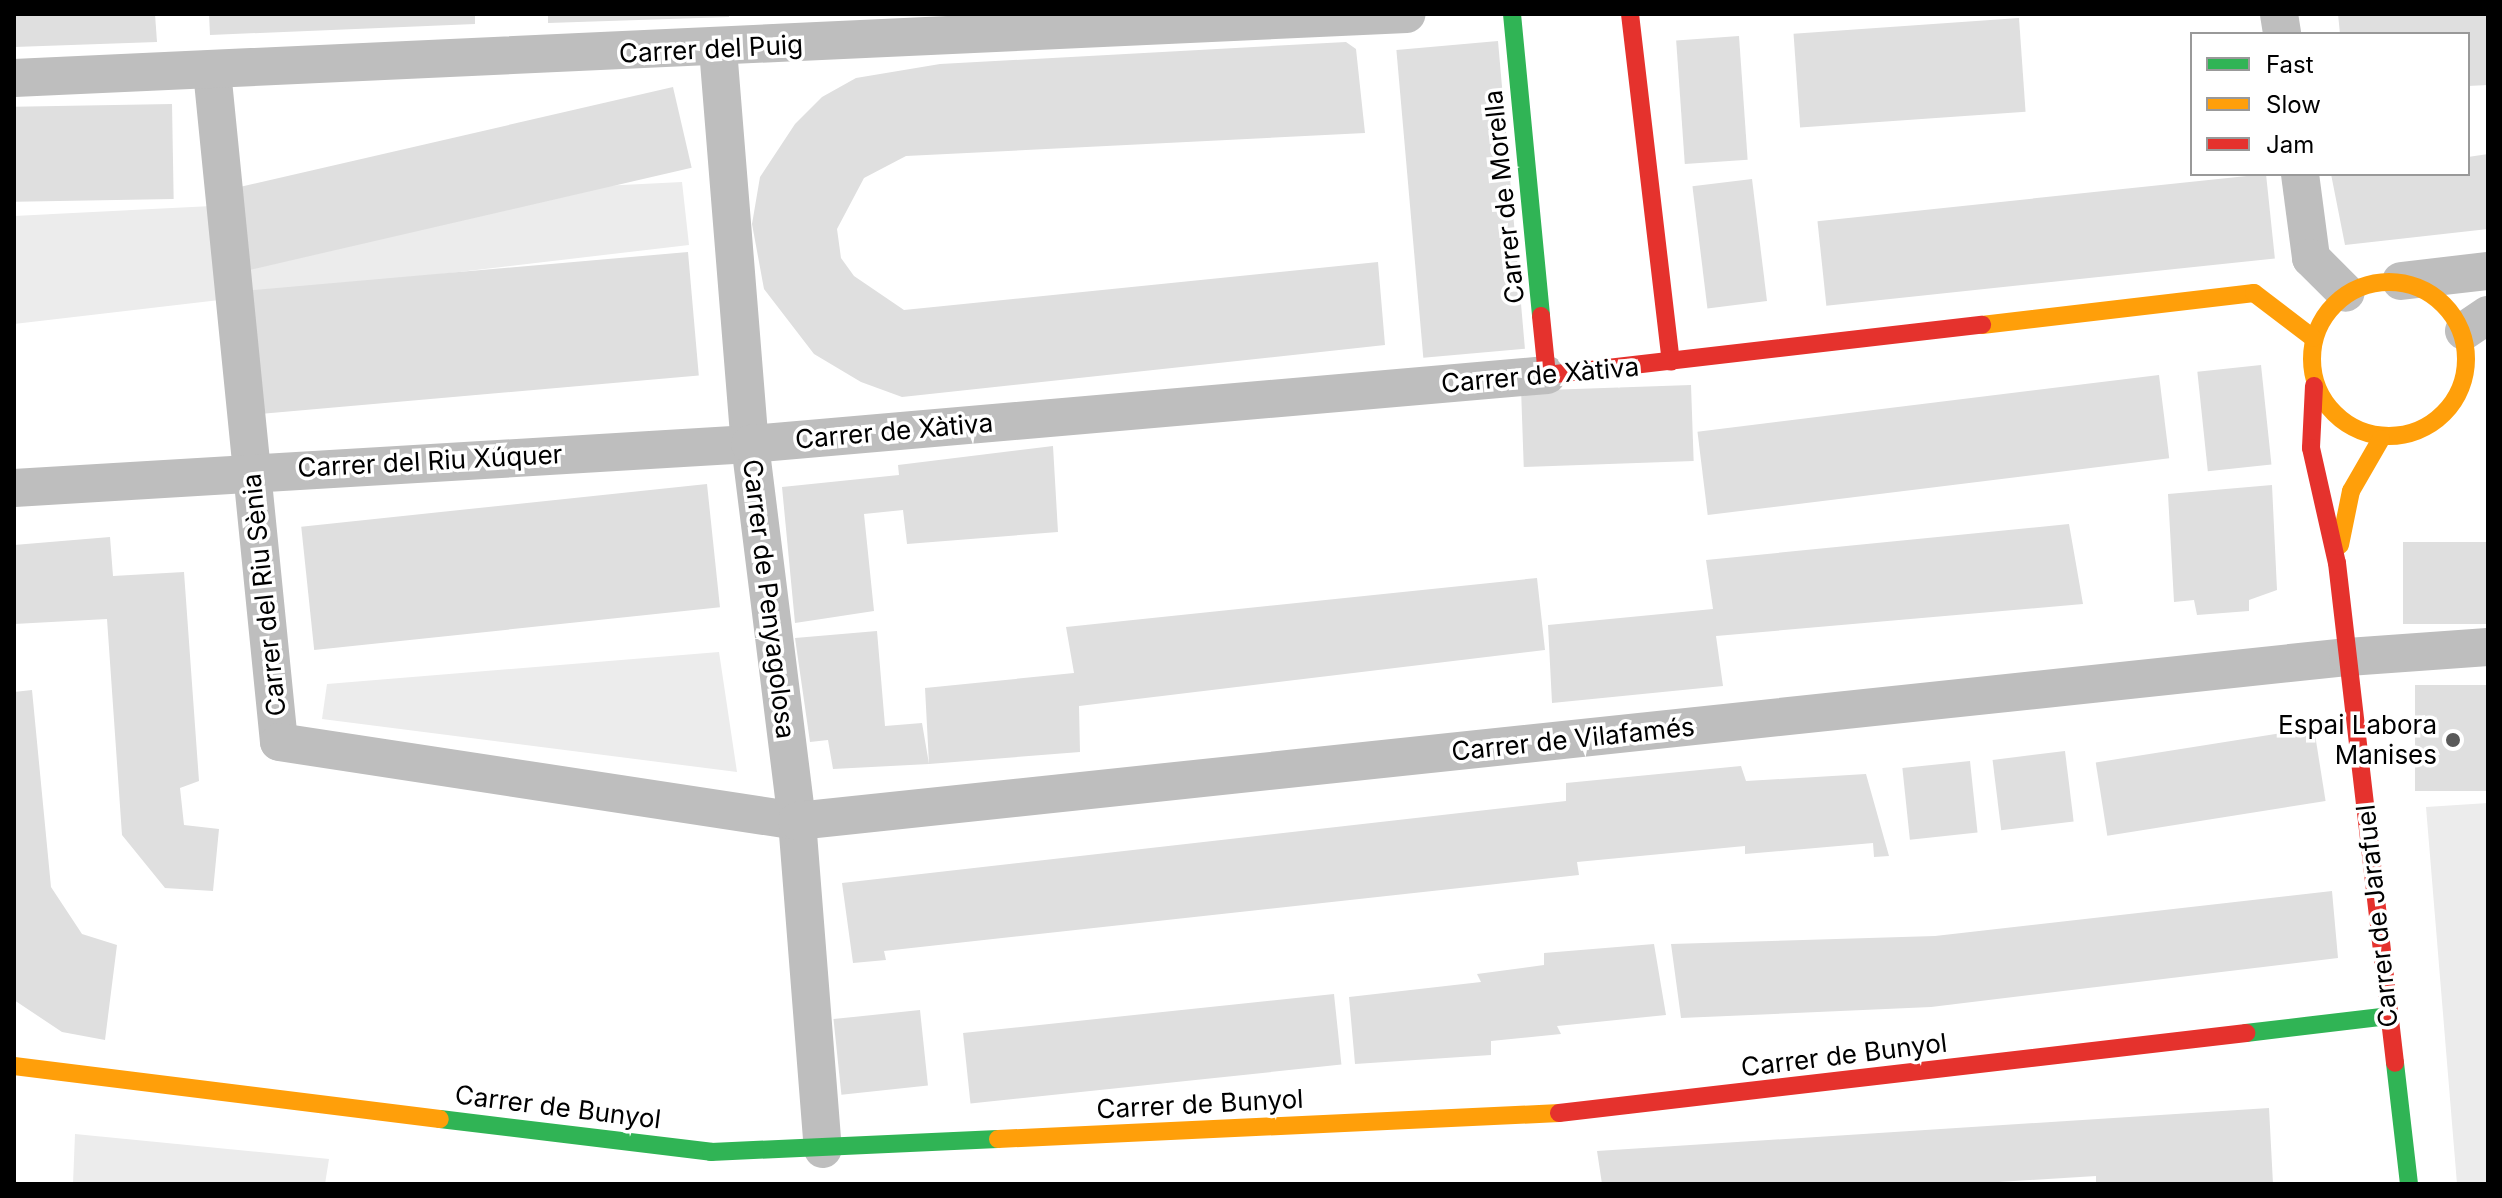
<!DOCTYPE html>
<html>
<head>
<meta charset="utf-8">
<style>
  body { margin:0 }
  #map { position:relative; width:2502px; height:1198px; overflow:hidden; background:#fff; font-family:Inter,sans-serif }
  div>[style] { position:absolute }
  .green>* { inset:0; background:#ececec }
  .building>* { inset:0; background:#dfdfdf; transform-origin:0 0 }
  .street>* { height:38px; margin:-19px; padding:0 19px; transform-origin:19px; border-radius:19px; background:#bebebe }
  .fast>* { height:18px; margin:-9px; padding:0 9px; transform-origin:9px; border-radius:9px; background:#30b455 }
  .slow>* { height:18px; margin:-9px; padding:0 9px; transform-origin:9px; border-radius:9px; background:#ff9f0a }
  .slow>.ring { margin:-9px; padding:0; box-sizing:content-box; background:none; border:18px solid #ff9f0a; border-radius:50% }
  .jam>* { height:18px; margin:-9px; padding:0 9px; transform-origin:9px; border-radius:9px; background:#e5322d }
  .dots>* { width:22px; height:22px; translate:-50% -50%; box-sizing:border-box; border:4px solid #fff; border-radius:50% }
  span { translate:-50% -50%; white-space:nowrap; text-align:center; line-height:1.15; -webkit-text-stroke:7px #fff; paint-order:stroke }
  .street-label { font-size:26px; color:#000 }
  .poi-label { font-size:26px; color:#000 }
  .right { translate:-100% -50%; text-align:right }
  .frame { position:absolute; inset:0; border:16px solid #000; pointer-events:none }
  .legend { position:absolute; left:2190px; top:32px; width:280px; height:144px; box-sizing:border-box; background:#fff; border:2px solid #999; margin:0; padding:10px 14px; list-style:none; font-size:24px; color:#000 }
  .legend li { display:flex; align-items:center; gap:16px; height:40px }
  .legend b { width:40px; border:2px solid #999 }
</style>
</head>
<body>
<div id="map">
  <div class="green">
    <div style="clip-path:polygon(682px 182px,689px 245px,14px 324px,14px 216px)"></div>
    <div style="clip-path:polygon(719px 652px,737px 772px,322px 719px,327px 684px)"></div>
    <div style="clip-path:polygon(2488px 803px,2488px 1184px,2457px 1184px,2426px 807px)"></div>
    <div style="clip-path:polygon(75px 1134px,329px 1159px,325px 1184px,73px 1184px)"></div>
  </div>
  <div class="building">
    <div style="clip-path:polygon(14px 14px,155px 14px,157px 42px,14px 47px)"></div>
    <div style="clip-path:polygon(209px 14px,475px 14px,475px 24px,210px 35px)"></div>
    <div style="clip-path:polygon(548px 14px,729px 14px,729px 17px,548px 23px)"></div>
    <div style="clip-path:polygon(2338px 14px,2488px 14px,2488px 85px,2468px 86px,2468px 34px,2340px 34px)"></div>
    <div style="left:2019px;top:18px;width:94px;height:226px;rotate:86deg"></div>
    <div style="left:1739px;top:36px;width:124px;height:63px;rotate:86deg"></div>
    <div style="left:1498px;top:41px;width:309px;height:102px;rotate:85deg"></div>
    <div style="clip-path:polygon(1346px 42px,1356px 49px,1365px 133px,906px 156px,864px 178px,837px 229px,841px 258px,854px 276px,904px 310px,1378px 262px,1385px 345px,902px 397px,861px 382px,814px 354px,764px 289px,752px 224px,760px 177px,795px 124px,822px 97px,856px 78px,940px 64px)"></div>
    <div style="left:673px;top:87px;width:83px;height:455px;rotate:77deg"></div>
    <div style="left:172px;top:104px;width:95px;height:158px;rotate:89deg"></div>
    <div style="clip-path:polygon(2488px 154px,2488px 229px,2345px 245px,2331px 174px,2468px 174px,2468px 157px)"></div>
    <div style="left:2266px;top:174px;width:85px;height:451px;rotate:84deg"></div>
    <div style="left:1752px;top:179px;width:123px;height:60px;rotate:83deg"></div>
    <div style="left:688px;top:252px;width:124px;height:457px;rotate:85deg"></div>
    <div style="left:2261px;top:365px;width:100px;height:64px;rotate:84deg"></div>
    <div style="left:2159px;top:375px;width:84px;height:465px;rotate:83deg"></div>
    <div style="left:1691px;top:385px;width:76px;height:170px;rotate:88deg"></div>
    <div style="clip-path:polygon(1053px 446px,1058px 532px,907px 544px,903px 510px,864px 514px,874px 611px,795px 623px,782px 487px,899px 475px,898px 465px)"></div>
    <div style="left:707px;top:484px;width:124px;height:408px;rotate:84deg"></div>
    <div style="clip-path:polygon(2272px 485px,2277px 590px,2249px 600px,2249px 611px,2197px 615px,2194px 600px,2174px 602px,2168px 494px)"></div>
    <div style="clip-path:polygon(2069px 524px,2083px 604px,1716px 636px,1723px 686px,1552px 703px,1548px 625px,1713px 609px,1706px 560px)"></div>
    <div style="clip-path:polygon(110px 537px,113px 576px,184px 572px,199px 781px,180px 788px,184px 825px,219px 829px,213px 891px,165px 888px,122px 835px,107px 619px,14px 624px,14px 545px)"></div>
    <div style="left:2488px;top:542px;width:82px;height:85px;rotate:90deg"></div>
    <div style="clip-path:polygon(1537px 578px,1545px 650px,1079px 706px,1080px 752px,929px 764px,833px 769px,828px 740px,810px 742px,795px 638px,877px 631px,885px 726px,922px 723px,929px 764px,925px 688px,1074px 673px,1066px 627px)"></div>
    <div style="left:2488px;top:685px;width:106px;height:73px;rotate:90deg"></div>
    <div style="clip-path:polygon(32px 690px,51px 887px,82px 934px,117px 945px,105px 1040px,62px 1032px,14px 1000px,14px 692px)"></div>
    <div style="left:2314px;top:728px;width:74px;height:221px;rotate:81deg"></div>
    <div style="left:2065px;top:751px;width:71px;height:73px;rotate:83deg"></div>
    <div style="left:1970px;top:761px;width:72px;height:68px;rotate:84deg"></div>
    <div style="clip-path:polygon(1741px 766px,1746px 781px,1866px 774px,1889px 856px,1874px 857px,1873px 843px,1745px 854px,1745px 846px,1577px 862px,1579px 875px,884px 951px,886px 960px,853px 963px,842px 883px,1566px 801px,1566px 783px)"></div>
    <div style="clip-path:polygon(2332px 891px,2338px 958px,1931px 1007px,1681px 1018px,1671px 944px,1935px 936px)"></div>
    <div style="clip-path:polygon(1654px 944px,1666px 1015px,1557px 1026px,1561px 1034px,1491px 1041px,1491px 1055px,1355px 1064px,1349px 997px,1481px 982px,1477px 974px,1544px 965px,1544px 953px)"></div>
    <div style="left:1334px;top:994px;width:71px;height:373px;rotate:84deg"></div>
    <div style="left:920px;top:1010px;width:76px;height:87px;rotate:84deg"></div>
    <div style="clip-path:polygon(2269px 1108px,2273px 1184px,2096px 1184px,2096px 1176px,1967px 1184px,1602px 1184px,1597px 1151px)"></div>
  </div>
  <div class="street">
    <div style="left:2279px;top:14px;width:20px;rotate:81deg"></div>
    <div style="left:718px;top:49px;width:396px;rotate:85.4deg"></div>
    <div style="left:750px;top:444px;width:380px;rotate:82.9deg"></div>
    <div style="left:797px;top:821px;width:329px;rotate:85.5deg"></div>
    <div style="left:212px;top:71px;width:674px;rotate:84.3deg"></div>
    <div style="left:279px;top:742px;width:524px;rotate:8.67deg"></div>
    <div style="left:797px;top:821px;width:1560px;rotate:-6.04deg"></div>
    <div style="left:2348px;top:657px;width:140px;rotate:-4.1deg"></div>
    <div style="left:14px;top:78px;width:1394px;rotate:-2.63deg"></div>
    <div style="left:2300px;top:174px;width:85px;rotate:82.5deg"></div>
    <div style="left:2311px;top:258px;width:49px;rotate:45deg"></div>
    <div style="left:2401px;top:281px;width:88px;rotate:-6.6deg"></div>
    <div style="left:2464px;top:331px;width:29px;rotate:-34deg"></div>
    <div style="left:14px;top:488px;width:737px;rotate:-3.42deg"></div>
    <div style="left:750px;top:444px;width:800px;rotate:-4.95deg"></div>
  </div>
  <div class="fast">
    <div style="left:1512px;top:14px;width:303px;rotate:84.5deg"></div>
    <div style="left:2246px;top:1033px;width:143px;rotate:-6.8deg"></div>
    <div style="left:2395px;top:1063px;width:122px;rotate:83.4deg"></div>
    <div style="left:440px;top:1119px;width:273px;rotate:6.9deg"></div>
    <div style="left:711px;top:1152px;width:287px;rotate:-2.6deg"></div>
  </div>
  <div class="slow">
    <div class="ring" style="left:2312px;top:282px;width:136px;height:136px"></div>
    <div style="left:1982px;top:325px;width:274px;rotate:-6.7deg"></div>
    <div style="left:2254px;top:293px;width:74px;rotate:37.3deg"></div>
    <div style="left:2340px;top:545px;width:55px;rotate:-78.5deg"></div>
    <div style="left:2351px;top:491px;width:60px;rotate:-60deg"></div>
    <div style="left:14px;top:1066px;width:429px;rotate:7.1deg"></div>
    <div style="left:998px;top:1139px;width:562px;rotate:-2.65deg"></div>
  </div>
  <div class="jam">
    <div style="left:1630px;top:14px;width:350px;rotate:83.3deg"></div>
    <div style="left:1541px;top:316px;width:59px;rotate:84.2deg"></div>
    <div style="left:1547px;top:375px;width:438px;rotate:-6.6deg"></div>
    <div style="left:2314px;top:386px;width:62px;rotate:92.8deg"></div>
    <div style="left:2311px;top:448px;width:118px;rotate:77.3deg"></div>
    <div style="left:2337px;top:563px;width:503px;rotate:83.38deg"></div>
    <div style="left:1559px;top:1113px;width:692px;rotate:-6.64deg"></div>
  </div>
  <div class="dots">
    <div style="left:2453px;top:740px;background:#595959"></div>
  </div>
  <div class="street-label">
    <span style="left:711px;top:49px;rotate:-3deg">Carrer del Puig</span>
    <span style="left:1504px;top:197px;rotate:-96deg">Carrer de Morella</span>
    <span style="left:1540px;top:375px;rotate:-5deg">Carrer de Xàtiva</span>
    <span style="left:894px;top:431px;rotate:-5deg">Carrer de Xàtiva</span>
    <span style="left:430px;top:461px;rotate:-3deg">Carrer del Riu Xúquer</span>
    <span style="left:264px;top:595px;rotate:-96deg">Carrer del Riu Sènia</span>
    <span style="left:769px;top:599px;rotate:83deg">Carrer de Penyagolosa</span>
    <span style="left:1573px;top:739px;rotate:-6deg">Carrer de Vilafamés</span>
    <span style="left:2377px;top:916px;rotate:-96deg">Carrer de Jarafuel</span>
    <span style="left:1844px;top:1055px;rotate:-7deg">Carrer de Bunyol</span>
    <span style="left:1200px;top:1104px;rotate:-3deg">Carrer de Bunyol</span>
    <span style="left:558px;top:1107px;rotate:7deg">Carrer de Bunyol</span>
  </div>
  <div class="poi-label">
    <span class="right" style="left:2437px;top:740px">Espai Labora<br>Manises</span>
  </div>
  <div class="frame"></div>
  <ul class="legend">
  <li><b style="height:10px;background:#30b455"></b>Fast</li>
  <li><b style="height:10px;background:#ff9f0a"></b>Slow</li>
  <li><b style="height:10px;background:#e5322d"></b>Jam</li>
  </ul>
</div>
</body>
</html>
